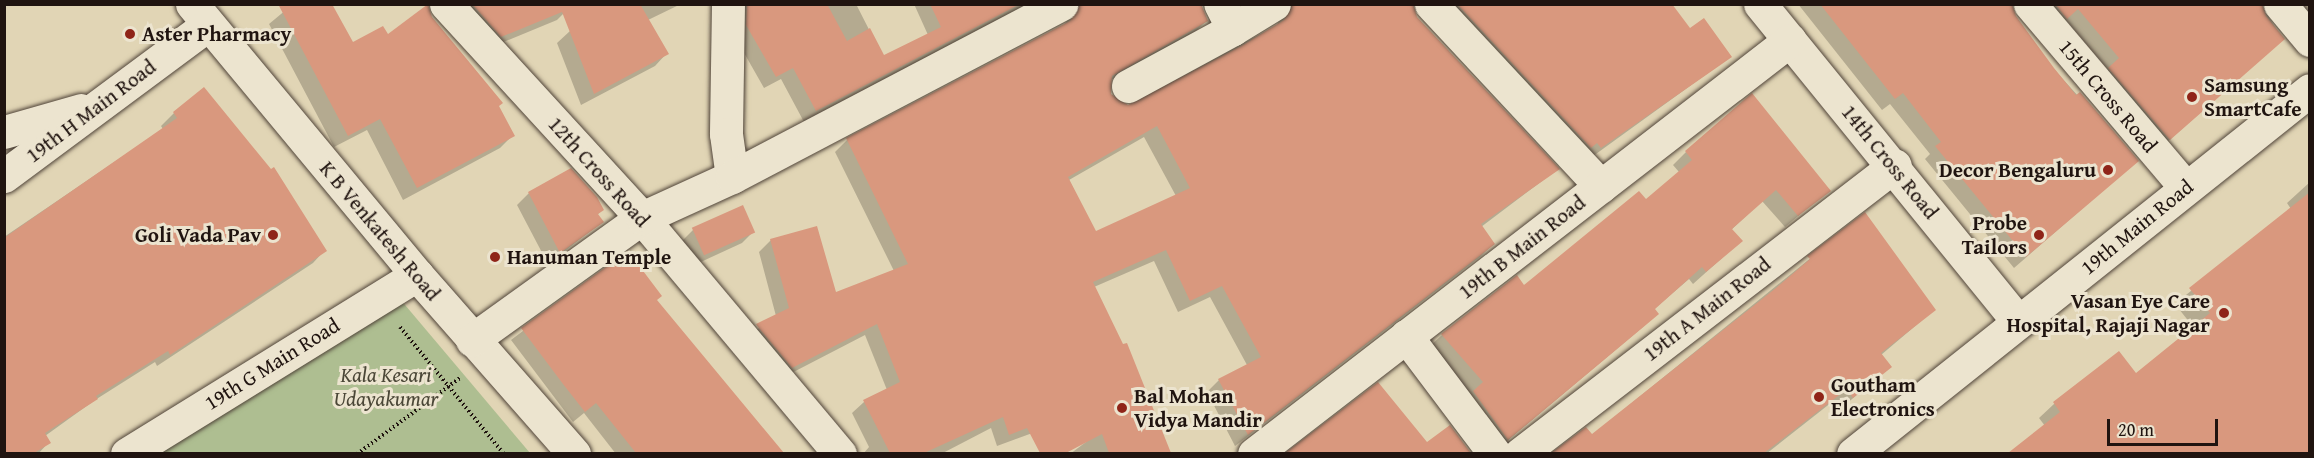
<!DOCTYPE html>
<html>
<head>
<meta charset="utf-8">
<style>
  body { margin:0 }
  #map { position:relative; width:2314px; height:458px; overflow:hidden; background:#e1d5b5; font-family:"Gentium Book Plus",serif }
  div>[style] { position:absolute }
  .green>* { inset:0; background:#aebe91 }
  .shadow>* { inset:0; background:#0003 }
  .building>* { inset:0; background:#d9987e; transform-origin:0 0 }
  .path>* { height:4px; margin-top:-2px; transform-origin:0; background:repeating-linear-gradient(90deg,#201410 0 1.5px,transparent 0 4.5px) }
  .roads { filter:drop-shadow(0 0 2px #504439) drop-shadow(0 0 2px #504439) }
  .minor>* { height:33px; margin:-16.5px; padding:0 16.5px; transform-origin:16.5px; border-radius:16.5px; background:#ece4cf }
  .dots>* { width:16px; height:16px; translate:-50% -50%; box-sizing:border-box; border:3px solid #ece4cf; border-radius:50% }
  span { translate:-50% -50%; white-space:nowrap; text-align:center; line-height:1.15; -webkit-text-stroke:6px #ece4cf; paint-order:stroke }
  .poi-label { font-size:21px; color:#201410; font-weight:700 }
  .left { translate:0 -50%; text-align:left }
  .right { translate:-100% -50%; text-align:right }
  .street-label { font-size:21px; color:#201410 }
  .park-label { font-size:21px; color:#4b4737; font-style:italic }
  .frame { position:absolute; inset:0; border:6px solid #201410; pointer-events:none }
  .scale { position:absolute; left:2107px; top:419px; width:111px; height:27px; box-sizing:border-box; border:3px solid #201410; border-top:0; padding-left:8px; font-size:18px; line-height:21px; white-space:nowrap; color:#201410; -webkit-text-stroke:4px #ece4cf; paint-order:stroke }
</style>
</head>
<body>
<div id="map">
  <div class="green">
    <div style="clip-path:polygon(400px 299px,530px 453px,149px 454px)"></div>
  </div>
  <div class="shadow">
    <div style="clip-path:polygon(293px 4px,353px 44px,388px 37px,431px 17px,498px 106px,513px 135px,500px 148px,403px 200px,367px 130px,334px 147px,269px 24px)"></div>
    <div style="clip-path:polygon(450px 4px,567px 4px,569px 8px,557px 20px,489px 48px)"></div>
    <div style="clip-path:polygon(613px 4px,681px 4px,648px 20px,667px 53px,655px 66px,581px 105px,557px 43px,570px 31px)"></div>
    <div style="clip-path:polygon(731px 4px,856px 4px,883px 57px,928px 35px,914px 4px,1028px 4px,804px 122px,781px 79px,764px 88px,735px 37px)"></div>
    <div style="clip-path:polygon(evenodd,1062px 4px,1200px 4px,1206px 21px,1194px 33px,1111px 80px,1110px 96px,1127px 106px,1277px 25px,1281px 17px,1276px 4px,1413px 4px,1416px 18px,1558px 169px,1481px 227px,1493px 244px,1481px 256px,1235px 446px,1207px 392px,1219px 380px,1247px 365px,1210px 297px,1178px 312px,1154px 261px,1094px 287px,1131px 397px,997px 446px,991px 428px,941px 454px,863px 454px,869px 447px,852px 413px,864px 402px,887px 390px,865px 335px,780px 379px,746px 337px,776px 316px,759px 252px,771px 240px,835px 294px,894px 271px,835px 152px,847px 140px,1064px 25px,1069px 18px,1062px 4px,1144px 137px,1176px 196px,1095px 233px,1069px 180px,1144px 137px)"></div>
    <div style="clip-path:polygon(1434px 4px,1670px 4px,1689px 30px,1730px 57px,1589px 159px)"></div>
    <div style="clip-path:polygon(1798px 4px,1995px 4px,2137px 161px,2014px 268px,1925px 159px,1930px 154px,1890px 104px,1882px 110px)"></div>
    <div style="clip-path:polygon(2033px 4px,2261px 4px,2279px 34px,2261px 59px,2158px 150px,2098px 80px,2108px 70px,2066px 20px,2055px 29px)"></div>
    <div style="clip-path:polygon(2282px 4px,2310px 4px,2310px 11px,2297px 21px)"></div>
    <div style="clip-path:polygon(204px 89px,325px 250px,313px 263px,157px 366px,155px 362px,95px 400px,45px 436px,49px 442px,38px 454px,4px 454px,4px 237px,163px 129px,161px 126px,174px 113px)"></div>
    <div style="clip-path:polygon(1752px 95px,1829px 190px,1785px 227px,1762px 201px,1731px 230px,1722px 258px,1693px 284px,1689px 279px,1653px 310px,1644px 326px,1495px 451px,1461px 405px,1471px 395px,1429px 347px,1442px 335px,1524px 287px,1646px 201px,1679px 172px,1673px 165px,1686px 152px)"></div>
    <div style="clip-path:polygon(570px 170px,602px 210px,597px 215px,602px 222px,548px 264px,517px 205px,529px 193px)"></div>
    <div style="clip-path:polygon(2310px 182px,2310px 454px,2010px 454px,2045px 426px,2039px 418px,2054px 404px,2119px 353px,2136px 375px,2194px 328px,2175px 304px,2291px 209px,2287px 203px)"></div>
    <div style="clip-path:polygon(1865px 214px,1934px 310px,1881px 355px,1890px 367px,1839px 410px,1832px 402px,1766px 454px,1554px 454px,1585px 429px,1591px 436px)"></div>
    <div style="clip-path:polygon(693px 230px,754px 231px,742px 243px,692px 266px,681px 242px)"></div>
    <div style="clip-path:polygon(627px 253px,655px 301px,780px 454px,616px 454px,584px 413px,573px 422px,511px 340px)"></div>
    <div style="clip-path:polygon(1378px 384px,1427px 444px,1449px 427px,1471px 454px,1288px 454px)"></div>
    <div style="clip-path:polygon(1147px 396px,1169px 454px,1070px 454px)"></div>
  </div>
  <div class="building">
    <div style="clip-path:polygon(278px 4px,332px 4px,353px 42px,383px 26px,388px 34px,428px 4px,432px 17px,503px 103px,499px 106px,515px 136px,417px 188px,380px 119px,348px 136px)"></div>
    <div style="clip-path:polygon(472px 4px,640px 4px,669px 54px,594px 94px,562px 12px,501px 37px)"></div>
    <div style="clip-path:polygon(747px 4px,827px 4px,847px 41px,870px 28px,884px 55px,941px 27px,930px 4px,1020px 4px,816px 111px,793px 68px,776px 77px,746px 25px)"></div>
    <div style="clip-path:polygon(evenodd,1080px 4px,1201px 4px,1208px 21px,1112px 76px,1111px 94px,1128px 105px,1243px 45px,1284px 20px,1293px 4px,1413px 4px,1417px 17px,1560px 169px,1481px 224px,1495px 244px,1248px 435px,1218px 379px,1261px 357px,1222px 286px,1190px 301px,1166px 250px,1093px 282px,1123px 344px,1127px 343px,1171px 453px,1109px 453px,1102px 434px,1066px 453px,1040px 453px,1027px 428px,1009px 435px,1003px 417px,924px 453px,890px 453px,863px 400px,900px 382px,877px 324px,792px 368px,758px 327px,756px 324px,789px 308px,770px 239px,817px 226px,836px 292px,908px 264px,846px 138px,1070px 21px,1080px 4px,1157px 126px,1190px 188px,1096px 231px,1068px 177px,1157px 126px)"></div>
    <div style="clip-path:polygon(1457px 4px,1672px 4px,1690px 28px,1704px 18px,1732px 57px,1601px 148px,1597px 143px,1591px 148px)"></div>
    <div style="clip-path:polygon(1820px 4px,2012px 4px,2016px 16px,2054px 68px,2076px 95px,2080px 92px,2139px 161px,2026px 257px,1935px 146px,1941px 142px,1903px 93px,1895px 99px)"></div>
    <div style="clip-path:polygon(2055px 4px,2262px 4px,2266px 16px,2285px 39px,2170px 140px,2108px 68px,2119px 58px,2078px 9px,2067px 19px)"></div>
    <div style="clip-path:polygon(204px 87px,271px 169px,274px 167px,327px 251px,170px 355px,168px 351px,96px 396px,98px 399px,45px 433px,51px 443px,34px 453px,4px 453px,4px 238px,177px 118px,173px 112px)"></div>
    <div style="clip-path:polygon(1752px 93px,1831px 191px,1798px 216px,1776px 190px,1732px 229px,1743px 241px,1706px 272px,1702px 267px,1655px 309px,1659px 314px,1508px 440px,1473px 391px,1483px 382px,1441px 334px,1517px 275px,1524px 285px,1639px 191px,1646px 199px,1692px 160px,1685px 151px)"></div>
    <div style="clip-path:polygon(571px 168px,597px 197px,604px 210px,598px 214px,604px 222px,560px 253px,528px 192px)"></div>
    <div style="clip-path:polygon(2310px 192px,2310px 453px,2008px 453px,2060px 412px,2053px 402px,2119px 351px,2136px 373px,2210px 313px,2189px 288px)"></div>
    <div style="left:743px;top:205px;width:30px;height:56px;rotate:66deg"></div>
    <div style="clip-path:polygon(1865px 212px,1936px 310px,1881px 353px,1892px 367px,1853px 398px,1847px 389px,1764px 453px,1551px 453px,1586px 427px,1592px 434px,1776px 288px,1810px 259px,1807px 256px)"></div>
    <div style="clip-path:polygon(628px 251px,662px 296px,657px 300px,784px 453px,636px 453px,596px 403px,585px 412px,563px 384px,521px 328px)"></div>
    <div style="clip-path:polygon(1378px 382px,1427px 442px,1450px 425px,1471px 453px,1285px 453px)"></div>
  </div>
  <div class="path">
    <div style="left:400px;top:327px;width:164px;rotate:50.7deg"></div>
    <div style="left:357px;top:454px;width:129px;rotate:-36.5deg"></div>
  </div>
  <div class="roads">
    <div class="minor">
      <div style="left:192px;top:4px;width:352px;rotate:50.3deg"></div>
      <div style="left:417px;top:275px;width:238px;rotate:48.7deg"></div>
      <div style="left:446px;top:4px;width:290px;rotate:47.5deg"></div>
      <div style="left:642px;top:218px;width:308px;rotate:50deg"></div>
      <div style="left:728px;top:4px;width:130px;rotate:90.9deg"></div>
      <div style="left:726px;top:134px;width:43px;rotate:82.1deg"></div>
      <div style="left:1431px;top:4px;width:249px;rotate:47deg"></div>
      <div style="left:1760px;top:4px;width:409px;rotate:50.9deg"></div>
      <div style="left:2030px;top:4px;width:241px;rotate:49.7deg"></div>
      <div style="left:2280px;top:4px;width:47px;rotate:50.2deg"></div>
      <div style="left:1233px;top:29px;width:48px;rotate:-31.4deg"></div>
      <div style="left:1128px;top:86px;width:119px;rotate:-28.5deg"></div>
      <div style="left:1233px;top:29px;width:28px;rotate:-117deg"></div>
      <div style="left:4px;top:132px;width:80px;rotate:-15.9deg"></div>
      <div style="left:4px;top:176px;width:253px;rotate:-36.6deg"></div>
      <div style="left:1406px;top:336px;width:148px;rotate:53deg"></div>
      <div style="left:472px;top:340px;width:209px;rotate:-35.7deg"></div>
      <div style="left:642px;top:218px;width:99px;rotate:-24.5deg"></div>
      <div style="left:732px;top:177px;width:372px;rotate:-27.7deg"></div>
      <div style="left:127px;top:454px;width:341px;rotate:-31.7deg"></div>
      <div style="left:1254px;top:454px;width:677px;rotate:-37.68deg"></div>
      <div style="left:1520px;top:454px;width:473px;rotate:-37.6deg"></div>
      <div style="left:1853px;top:454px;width:584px;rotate:-38.54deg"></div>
    </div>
  </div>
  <div class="dots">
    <div style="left:130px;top:34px;background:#8f2418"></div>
    <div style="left:2192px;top:97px;background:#8f2418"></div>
    <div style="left:2108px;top:170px;background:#8f2418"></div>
    <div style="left:273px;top:235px;background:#8f2418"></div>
    <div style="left:2039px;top:235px;background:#8f2418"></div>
    <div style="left:495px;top:257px;background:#8f2418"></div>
    <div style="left:2224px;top:313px;background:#8f2418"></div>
    <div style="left:1819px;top:397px;background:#8f2418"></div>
    <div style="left:1122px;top:408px;background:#8f2418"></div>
  </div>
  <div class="poi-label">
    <span class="left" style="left:142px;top:34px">Aster Pharmacy</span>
    <span class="left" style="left:2204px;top:97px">Samsung<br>SmartCafe</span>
    <span class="right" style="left:2096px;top:170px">Decor Bengaluru</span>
    <span class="right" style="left:2027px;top:235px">Probe<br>Tailors</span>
    <span class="right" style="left:261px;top:235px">Goli Vada Pav</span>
    <span class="left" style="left:507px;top:257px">Hanuman Temple</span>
    <span class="right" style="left:2210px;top:313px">Vasan Eye Care<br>Hospital, Rajaji Nagar</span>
    <span class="left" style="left:1831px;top:397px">Goutham<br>Electronics</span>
    <span class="left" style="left:1134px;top:408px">Bal Mohan<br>Vidya Mandir</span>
  </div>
  <div class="street-label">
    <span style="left:2108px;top:96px;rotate:50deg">15th Cross Road</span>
    <span style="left:91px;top:111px;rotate:-37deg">19th H Main Road</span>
    <span style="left:1890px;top:162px;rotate:51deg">14th Cross Road</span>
    <span style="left:599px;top:172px;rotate:48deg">12th Cross Road</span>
    <span style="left:2137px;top:227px;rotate:-39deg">19th Main Road</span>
    <span style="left:380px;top:231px;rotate:50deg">K B Venkatesh Road</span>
    <span style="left:1522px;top:247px;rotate:-38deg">19th B Main Road</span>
    <span style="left:1707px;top:309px;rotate:-38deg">19th A Main Road</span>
    <span style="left:272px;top:364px;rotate:-32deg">19th G Main Road</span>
  </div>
  <div class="park-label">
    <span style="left:386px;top:387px">Kala Kesari<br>Udayakumar</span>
  </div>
  <div class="frame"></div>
  <div class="scale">20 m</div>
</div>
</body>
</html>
